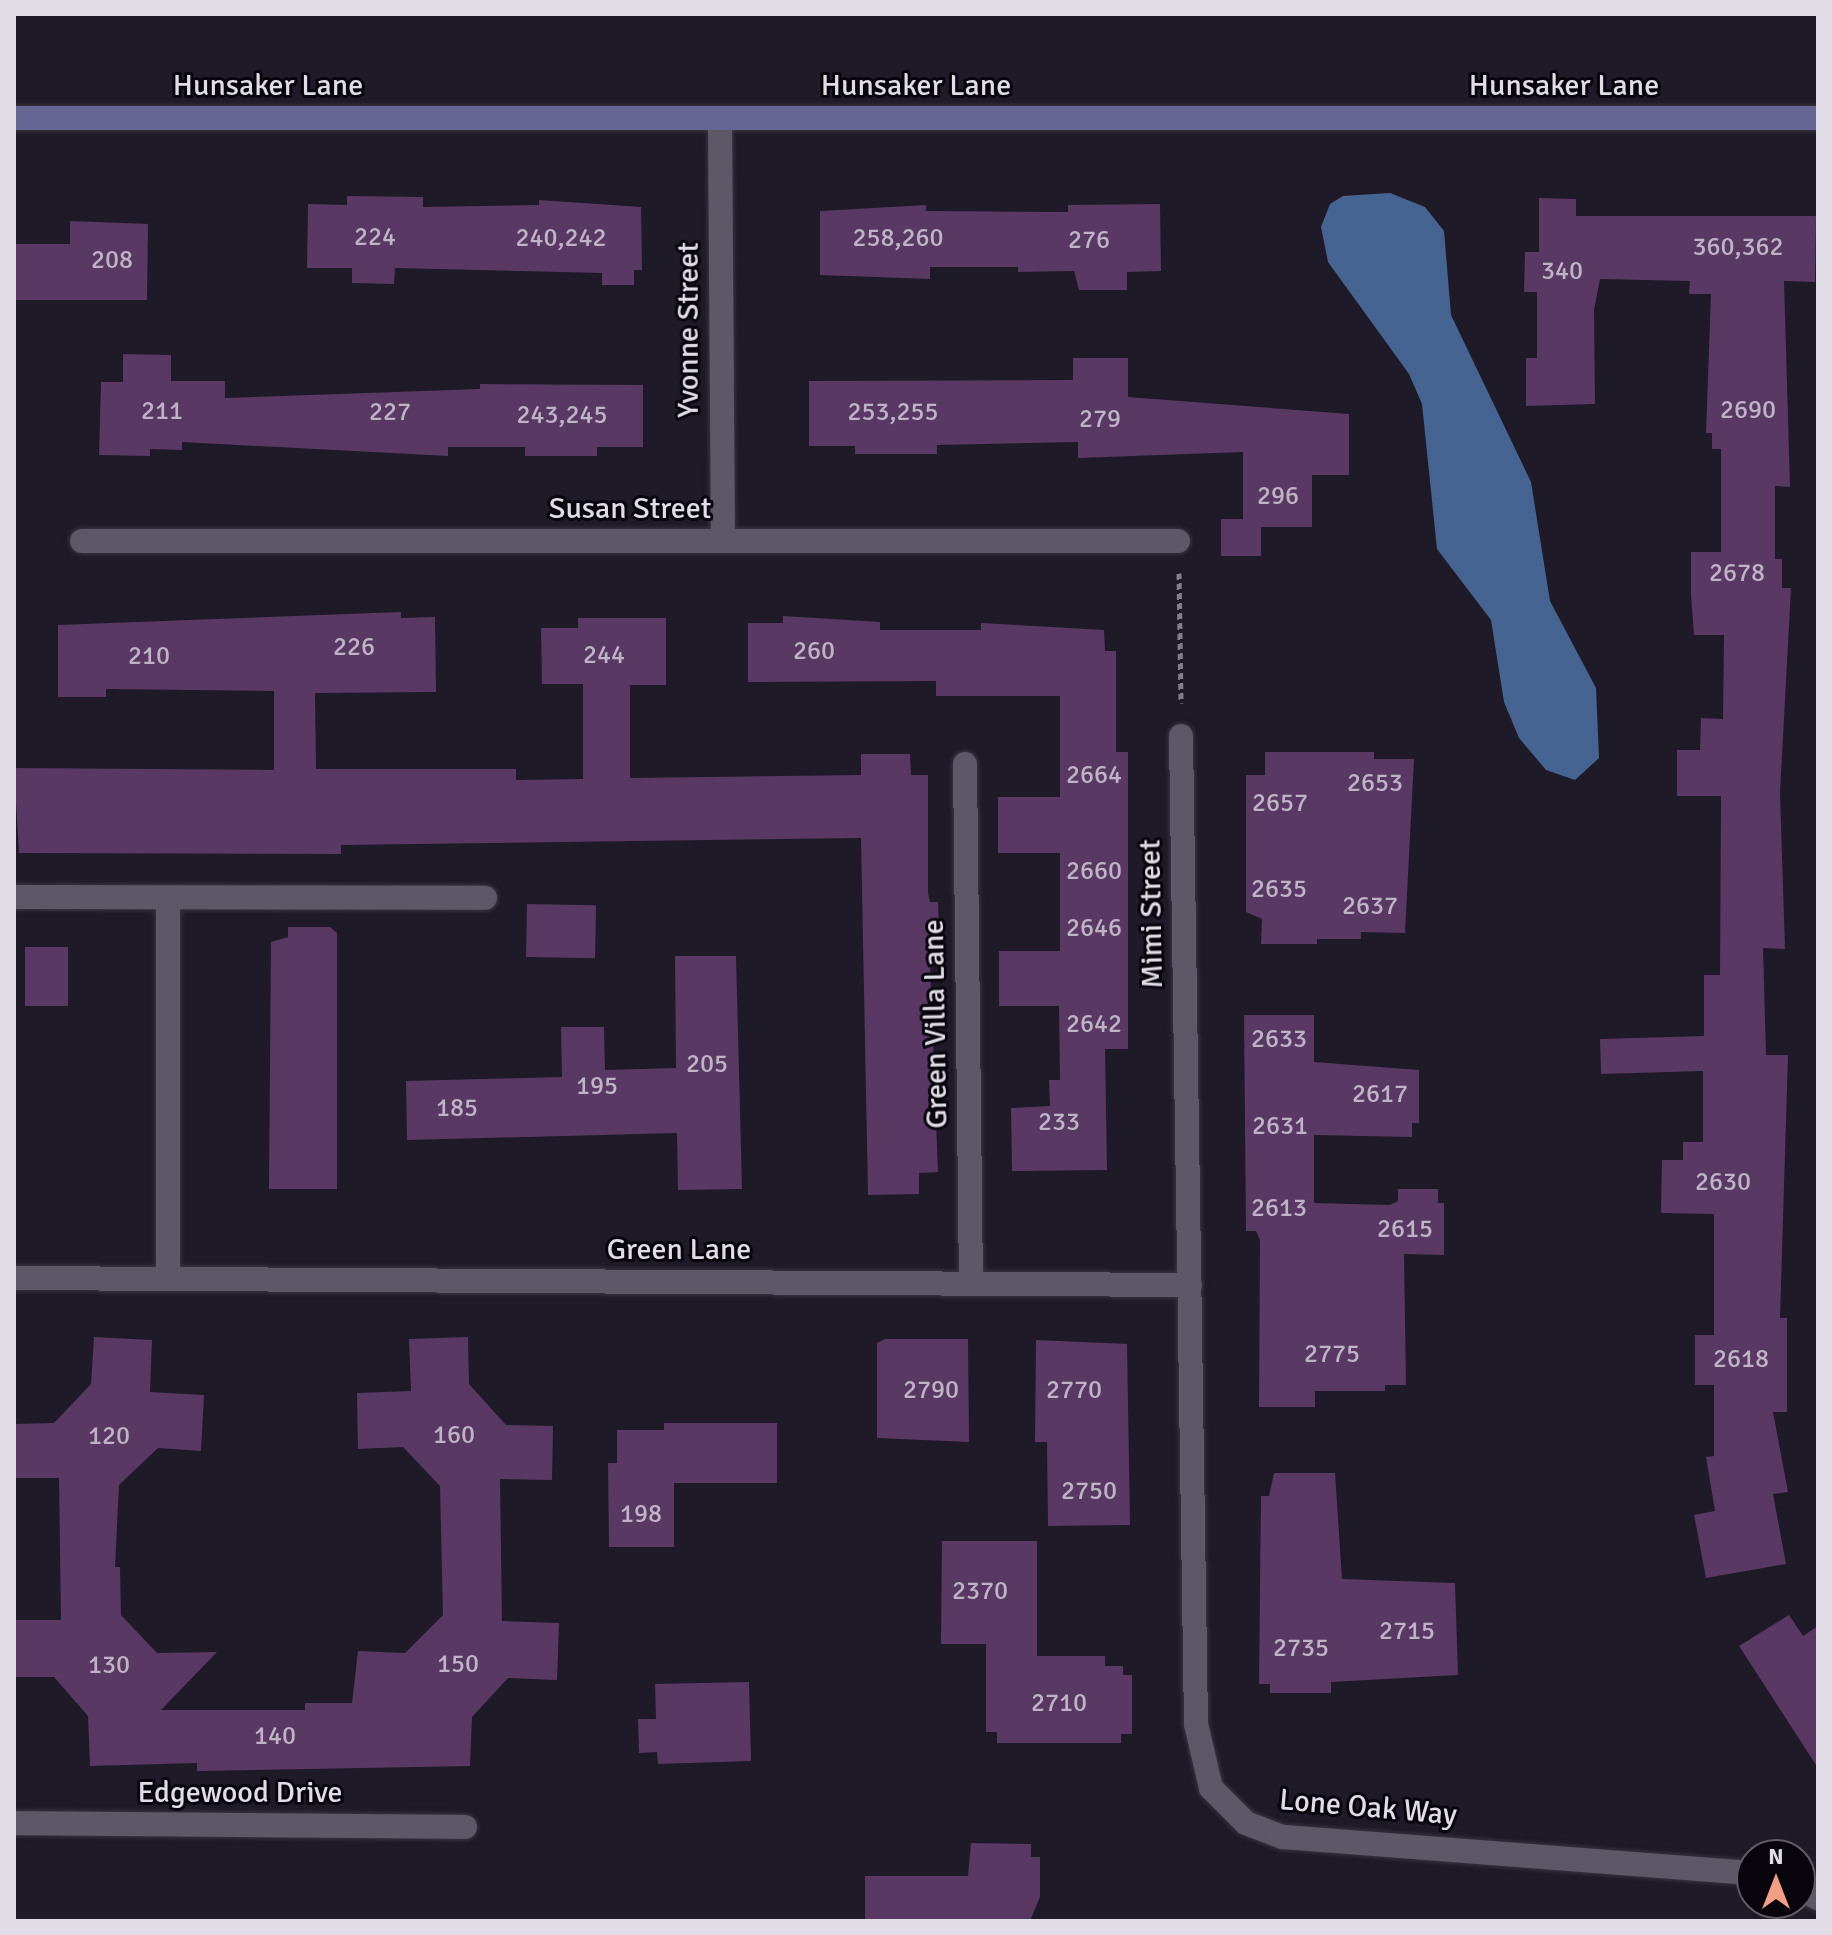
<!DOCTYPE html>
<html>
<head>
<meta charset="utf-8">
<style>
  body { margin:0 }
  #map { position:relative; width:1832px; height:1935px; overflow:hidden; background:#1e1a27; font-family:Signika,sans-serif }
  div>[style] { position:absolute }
  .water>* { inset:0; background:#466491 }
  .building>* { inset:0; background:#593863; transform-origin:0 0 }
  .path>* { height:5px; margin-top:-2.5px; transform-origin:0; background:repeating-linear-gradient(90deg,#827e89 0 6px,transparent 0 10px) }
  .roads { filter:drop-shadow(0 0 2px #38353f) drop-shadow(0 0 2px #38353f) }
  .street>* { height:24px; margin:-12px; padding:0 12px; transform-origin:12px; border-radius:12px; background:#5d5868 }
  .secondary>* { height:24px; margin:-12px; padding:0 12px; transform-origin:12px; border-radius:12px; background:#676593 }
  span { translate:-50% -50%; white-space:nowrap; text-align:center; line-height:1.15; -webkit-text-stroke:6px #08060c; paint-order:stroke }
  .number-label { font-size:26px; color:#beb4c6 }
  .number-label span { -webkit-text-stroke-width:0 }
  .street-label { font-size:30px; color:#e0dde7 }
  .frame { position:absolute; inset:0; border:16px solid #e0dde7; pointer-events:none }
  .north { position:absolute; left:1736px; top:1839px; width:80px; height:80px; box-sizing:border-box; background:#08060c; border:2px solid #5e5c64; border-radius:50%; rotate:0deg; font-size:22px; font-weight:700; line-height:32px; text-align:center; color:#e0dde7 }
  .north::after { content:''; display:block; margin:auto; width:28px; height:36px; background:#f39f86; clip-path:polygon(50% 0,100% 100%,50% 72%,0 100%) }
</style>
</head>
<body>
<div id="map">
  <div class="water">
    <div style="clip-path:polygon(1390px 193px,1425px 207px,1444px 231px,1451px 315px,1531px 482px,1550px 601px,1596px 688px,1599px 758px,1575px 780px,1546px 770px,1519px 738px,1504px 702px,1491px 620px,1437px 549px,1422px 404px,1409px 374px,1328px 262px,1321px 227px,1330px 204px,1343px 196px)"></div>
  </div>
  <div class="building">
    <div style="clip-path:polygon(347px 196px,423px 197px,423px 207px,539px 205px,539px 200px,641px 207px,642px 270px,634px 270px,634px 285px,602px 285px,602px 273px,395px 268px,394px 284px,352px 283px,352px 268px,307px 268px,308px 204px,347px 205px)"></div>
    <div style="clip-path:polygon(1539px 198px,1576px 199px,1576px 216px,1816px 216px,1815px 282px,1784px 281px,1790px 487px,1775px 486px,1775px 559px,1782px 559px,1782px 588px,1791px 588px,1780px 793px,1785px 949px,1763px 948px,1766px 1055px,1788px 1055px,1780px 1318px,1787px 1318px,1787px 1412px,1773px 1412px,1788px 1492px,1773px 1494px,1786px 1564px,1706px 1578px,1694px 1515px,1715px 1511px,1706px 1457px,1714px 1456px,1714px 1385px,1695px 1385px,1695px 1335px,1714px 1335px,1714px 1214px,1661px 1213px,1662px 1160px,1683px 1160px,1683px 1142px,1703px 1142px,1703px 1071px,1601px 1074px,1600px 1039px,1704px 1036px,1704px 975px,1720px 975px,1721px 796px,1677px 796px,1677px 750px,1700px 750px,1701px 718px,1723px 719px,1724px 635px,1694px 635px,1691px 594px,1691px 552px,1721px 552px,1721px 449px,1712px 449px,1712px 433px,1706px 433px,1711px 294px,1689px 294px,1690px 281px,1600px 279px,1594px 310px,1595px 404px,1526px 406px,1526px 358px,1537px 358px,1537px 292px,1524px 292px,1525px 252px,1539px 252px)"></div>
    <div style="clip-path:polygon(1160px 204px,1161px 271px,1127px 272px,1127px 290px,1079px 290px,1074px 271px,1018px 272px,1018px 267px,930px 267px,930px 279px,820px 275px,820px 211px,926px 205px,926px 211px,1068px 212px,1068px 205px)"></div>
    <div style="clip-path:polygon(70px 221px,148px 224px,147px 300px,14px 300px,14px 244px,70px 244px)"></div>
    <div style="clip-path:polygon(123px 354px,171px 355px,171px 381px,225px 381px,225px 398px,480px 389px,480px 384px,643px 385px,643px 447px,597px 447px,597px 456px,525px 456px,525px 447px,448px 447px,448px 456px,182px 442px,182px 450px,150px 449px,150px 456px,99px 455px,101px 382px,123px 382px)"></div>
    <div style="clip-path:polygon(1073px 358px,1128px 358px,1128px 397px,1349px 414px,1349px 475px,1312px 475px,1312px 527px,1261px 527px,1261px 556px,1221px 556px,1221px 519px,1243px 519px,1243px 452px,1078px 458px,1078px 442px,937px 445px,937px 454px,855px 454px,855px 446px,809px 446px,809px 381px,1073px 380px)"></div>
    <div style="clip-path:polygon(401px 612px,401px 618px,435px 617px,436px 692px,315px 693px,316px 769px,516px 769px,516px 780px,583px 779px,583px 684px,542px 684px,541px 628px,578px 628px,578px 618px,666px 618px,666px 685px,630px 685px,630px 778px,861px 775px,861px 754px,910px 754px,911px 775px,928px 775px,928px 893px,930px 902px,938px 902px,939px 937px,929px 938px,938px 1172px,919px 1173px,919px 1194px,868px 1195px,861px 838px,341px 845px,341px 854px,19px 853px,14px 768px,274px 770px,274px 691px,106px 689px,106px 697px,58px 697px,58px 625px)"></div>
    <div style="clip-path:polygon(783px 616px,880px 622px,880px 630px,981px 630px,981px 623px,1104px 630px,1105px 651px,1116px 651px,1116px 752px,1128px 752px,1128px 1049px,1105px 1049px,1107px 1170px,1012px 1171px,1011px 1108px,1050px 1106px,1049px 1080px,1060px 1080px,1059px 1006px,999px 1006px,999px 951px,1060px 951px,1060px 853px,998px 853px,998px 797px,1060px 797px,1060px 696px,936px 696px,936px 681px,748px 682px,748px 623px,783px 623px)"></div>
    <div style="clip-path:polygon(1265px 752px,1374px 752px,1374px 759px,1414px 759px,1405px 933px,1361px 932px,1361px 939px,1317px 939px,1317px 944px,1261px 944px,1262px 919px,1246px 912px,1246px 775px,1265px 775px)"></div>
    <div style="left:527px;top:904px;width:69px;height:53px;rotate:1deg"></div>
    <div style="clip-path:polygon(288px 927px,330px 927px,337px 933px,337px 1189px,269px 1189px,271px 942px,288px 937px)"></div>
    <div style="left:25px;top:947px;width:43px;height:59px"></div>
    <div style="clip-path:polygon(675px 956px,736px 956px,742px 1189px,678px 1190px,677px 1133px,407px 1140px,406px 1081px,562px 1077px,561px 1027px,604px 1027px,605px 1070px,676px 1068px)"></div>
    <div style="clip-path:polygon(1244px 1015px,1314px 1015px,1314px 1062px,1419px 1070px,1419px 1123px,1412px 1123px,1412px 1137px,1314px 1135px,1314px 1203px,1390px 1205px,1398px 1201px,1398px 1189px,1438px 1189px,1438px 1203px,1444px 1203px,1444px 1255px,1404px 1254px,1406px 1385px,1385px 1385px,1385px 1391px,1315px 1391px,1315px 1407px,1259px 1407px,1260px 1240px,1256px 1231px,1246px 1231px)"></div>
    <div style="clip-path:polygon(94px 1337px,152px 1340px,150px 1392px,204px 1395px,201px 1451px,158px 1448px,119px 1485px,115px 1567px,120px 1567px,121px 1615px,157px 1653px,217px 1652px,161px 1710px,305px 1710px,305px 1703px,352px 1703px,358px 1651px,405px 1653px,443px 1615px,440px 1486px,403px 1447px,358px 1449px,357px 1393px,411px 1391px,409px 1339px,468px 1337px,469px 1384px,506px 1425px,553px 1426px,552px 1480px,500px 1479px,502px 1621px,559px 1623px,557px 1680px,508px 1678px,472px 1717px,470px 1766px,197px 1771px,197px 1763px,90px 1766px,88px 1716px,54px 1677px,14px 1677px,14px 1620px,61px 1620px,59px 1478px,14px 1478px,14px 1424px,54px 1423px,91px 1384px)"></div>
    <div style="clip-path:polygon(885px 1339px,968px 1339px,969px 1442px,877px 1438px,877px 1343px)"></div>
    <div style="clip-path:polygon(1036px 1340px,1127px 1344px,1130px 1525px,1048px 1526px,1047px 1442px,1035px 1442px)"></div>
    <div style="clip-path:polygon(664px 1423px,777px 1423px,777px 1483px,674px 1483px,674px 1547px,609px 1547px,608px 1463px,617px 1463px,617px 1430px,664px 1430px)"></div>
    <div style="clip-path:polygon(1274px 1473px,1335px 1473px,1342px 1579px,1455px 1583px,1458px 1675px,1331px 1682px,1331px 1693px,1270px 1693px,1270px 1684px,1259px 1684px,1261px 1496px,1269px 1496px)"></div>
    <div style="clip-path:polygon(942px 1541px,1037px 1541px,1037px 1656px,1105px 1656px,1105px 1666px,1123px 1666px,1123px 1675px,1132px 1675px,1132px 1734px,1121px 1734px,1121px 1743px,997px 1743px,997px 1732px,986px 1732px,986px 1644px,941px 1644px)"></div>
    <div style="clip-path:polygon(1789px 1615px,1803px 1636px,1818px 1626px,1818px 1768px,1739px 1646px)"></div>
    <div style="clip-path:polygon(749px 1682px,751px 1761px,658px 1764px,657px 1752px,639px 1753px,638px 1719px,656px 1719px,655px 1684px)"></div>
    <div style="clip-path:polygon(971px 1843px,1031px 1844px,1031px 1857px,1040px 1857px,1040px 1897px,1030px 1921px,865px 1921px,865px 1876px,968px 1876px)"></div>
  </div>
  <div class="path">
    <div style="left:1179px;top:573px;width:130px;rotate:89.1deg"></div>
  </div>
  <div class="roads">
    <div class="street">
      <div style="left:720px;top:118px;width:423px;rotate:89.6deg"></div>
      <div style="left:82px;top:541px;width:1096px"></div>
      <div style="left:1181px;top:736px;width:988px;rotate:89.13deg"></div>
      <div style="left:1196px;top:1724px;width:66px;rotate:76.8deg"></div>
      <div style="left:1211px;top:1788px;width:49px;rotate:45deg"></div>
      <div style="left:1246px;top:1823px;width:40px;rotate:21deg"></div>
      <div style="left:1283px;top:1837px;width:470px;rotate:4.4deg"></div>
      <div style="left:965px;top:764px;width:520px;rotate:89.34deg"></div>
      <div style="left:14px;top:897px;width:471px;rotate:0.1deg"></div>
      <div style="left:168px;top:898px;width:381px;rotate:90deg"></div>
      <div style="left:14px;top:1278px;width:1176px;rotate:0.34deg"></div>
      <div style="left:14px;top:1823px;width:451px;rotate:0.5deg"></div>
      <div style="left:1800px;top:1889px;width:20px;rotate:27deg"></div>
    </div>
    <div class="secondary">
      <div style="left:14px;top:118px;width:1804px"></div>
    </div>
  </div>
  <div class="number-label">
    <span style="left:375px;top:238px">224</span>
    <span style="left:561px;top:239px">240,242</span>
    <span style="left:898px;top:239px">258,260</span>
    <span style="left:1089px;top:241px">276</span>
    <span style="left:1738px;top:248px">360,362</span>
    <span style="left:112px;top:261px">208</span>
    <span style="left:1562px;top:272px">340</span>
    <span style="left:1748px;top:411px">2690</span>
    <span style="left:162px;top:412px">211</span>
    <span style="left:390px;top:413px">227</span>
    <span style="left:893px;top:413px">253,255</span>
    <span style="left:562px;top:416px">243,245</span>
    <span style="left:1100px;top:420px">279</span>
    <span style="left:1278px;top:497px">296</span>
    <span style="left:1737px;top:574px">2678</span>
    <span style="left:354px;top:648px">226</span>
    <span style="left:814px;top:652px">260</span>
    <span style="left:604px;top:656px">244</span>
    <span style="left:149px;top:657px">210</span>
    <span style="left:1094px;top:776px">2664</span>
    <span style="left:1375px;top:784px">2653</span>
    <span style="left:1280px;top:804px">2657</span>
    <span style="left:1094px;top:872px">2660</span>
    <span style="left:1279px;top:890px">2635</span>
    <span style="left:1370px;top:907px">2637</span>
    <span style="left:1094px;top:929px">2646</span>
    <span style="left:1094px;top:1025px">2642</span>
    <span style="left:1279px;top:1040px">2633</span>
    <span style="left:707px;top:1065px">205</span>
    <span style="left:597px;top:1087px">195</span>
    <span style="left:1380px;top:1095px">2617</span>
    <span style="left:457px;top:1109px">185</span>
    <span style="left:1059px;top:1123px">233</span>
    <span style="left:1280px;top:1127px">2631</span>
    <span style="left:1723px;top:1183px">2630</span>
    <span style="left:1279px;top:1209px">2613</span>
    <span style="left:1405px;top:1230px">2615</span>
    <span style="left:1332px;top:1355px">2775</span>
    <span style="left:1741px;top:1360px">2618</span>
    <span style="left:931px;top:1391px">2790</span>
    <span style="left:1074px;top:1391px">2770</span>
    <span style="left:454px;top:1436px">160</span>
    <span style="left:109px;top:1437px">120</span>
    <span style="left:1089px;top:1492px">2750</span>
    <span style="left:641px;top:1515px">198</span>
    <span style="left:980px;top:1592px">2370</span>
    <span style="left:1407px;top:1632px">2715</span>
    <span style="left:1301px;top:1649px">2735</span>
    <span style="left:458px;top:1665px">150</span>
    <span style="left:109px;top:1666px">130</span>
    <span style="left:1059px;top:1704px">2710</span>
    <span style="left:275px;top:1737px">140</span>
  </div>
  <div class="street-label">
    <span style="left:268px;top:86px">Hunsaker Lane</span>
    <span style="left:916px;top:86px">Hunsaker Lane</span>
    <span style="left:1564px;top:86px">Hunsaker Lane</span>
    <span style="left:689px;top:330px;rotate:-90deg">Yvonne Street</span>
    <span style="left:630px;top:509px">Susan Street</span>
    <span style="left:1152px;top:914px;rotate:-91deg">Mimi Street</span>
    <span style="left:936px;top:1024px;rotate:-91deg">Green Villa Lane</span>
    <span style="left:679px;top:1250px">Green Lane</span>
    <span style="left:240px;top:1793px">Edgewood Drive</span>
    <span style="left:1368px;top:1808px;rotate:5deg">Lone Oak Way</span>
  </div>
  <div class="frame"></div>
  <div class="north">N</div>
</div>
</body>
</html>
